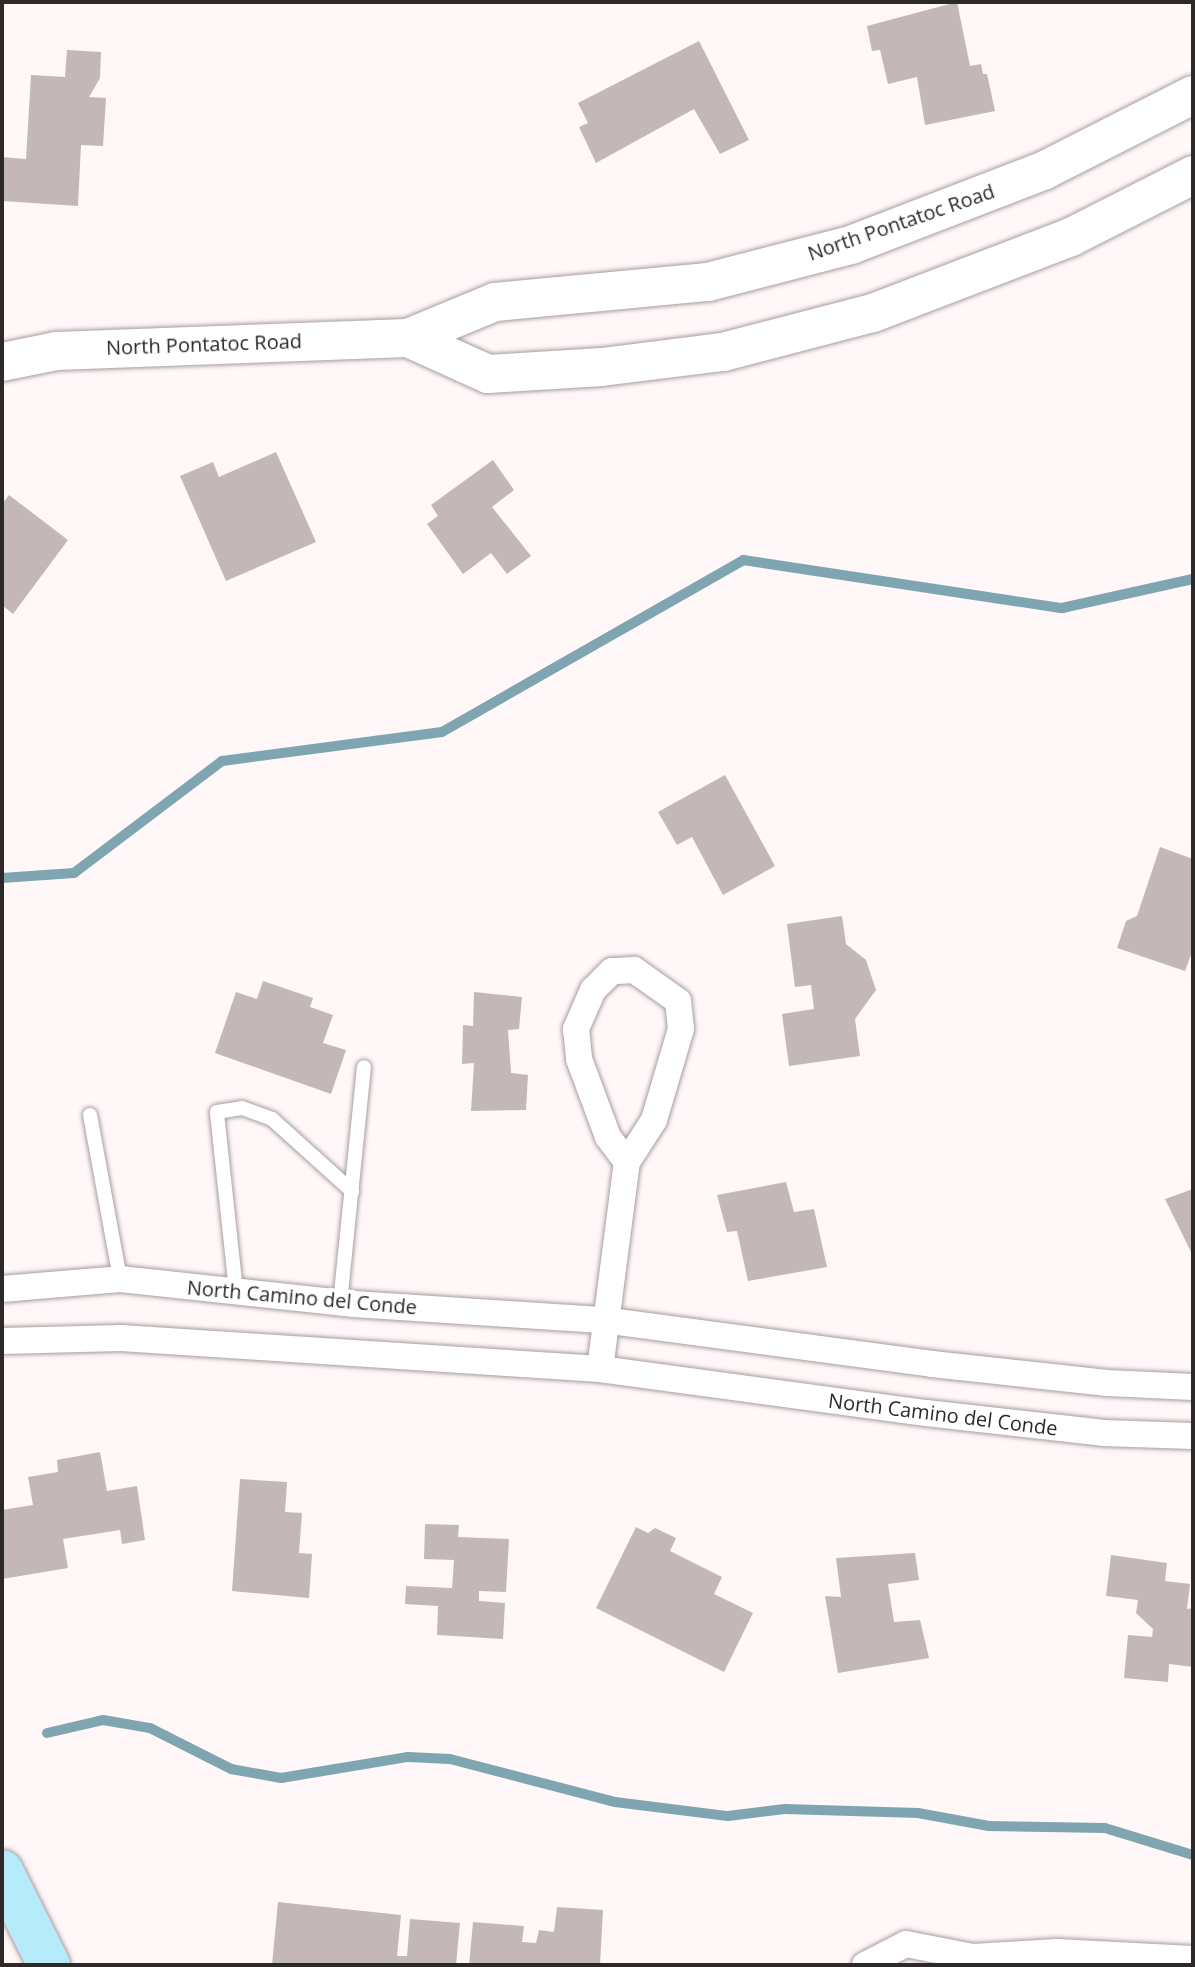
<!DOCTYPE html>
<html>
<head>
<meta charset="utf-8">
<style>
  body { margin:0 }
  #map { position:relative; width:1195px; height:1967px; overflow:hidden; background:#fff7f8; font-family:"Open Sans",sans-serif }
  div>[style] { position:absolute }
  .stream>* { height:10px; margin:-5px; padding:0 5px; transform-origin:5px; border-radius:5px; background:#7fa5b0 }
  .building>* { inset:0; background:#c4b7b8 }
  .roads { filter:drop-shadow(0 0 2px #a99d9e) drop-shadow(0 0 2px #a99d9e) }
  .lane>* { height:14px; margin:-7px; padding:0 7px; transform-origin:7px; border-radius:7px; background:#fff }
  .street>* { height:26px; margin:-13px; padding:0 13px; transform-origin:13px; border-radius:13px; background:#fff }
  .secondary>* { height:38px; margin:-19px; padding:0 19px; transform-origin:19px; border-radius:19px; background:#fff }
  .primary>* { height:42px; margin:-21px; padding:0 21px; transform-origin:21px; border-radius:21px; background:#b6ebf9 }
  span { translate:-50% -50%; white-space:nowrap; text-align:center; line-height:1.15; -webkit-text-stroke:8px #fff; paint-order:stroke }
  .street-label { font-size:20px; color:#2d2929 }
  .frame { position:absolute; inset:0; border:4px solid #2d2929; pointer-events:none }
</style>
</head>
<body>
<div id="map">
  <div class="stream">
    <div style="left:2px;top:878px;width:72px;rotate:-4deg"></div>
    <div style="left:74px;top:873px;width:186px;rotate:-37.1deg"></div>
    <div style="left:222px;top:761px;width:222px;rotate:-7.5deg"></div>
    <div style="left:442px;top:732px;width:347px;rotate:-29.7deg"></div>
    <div style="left:743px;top:560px;width:323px;rotate:8.6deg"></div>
    <div style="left:1062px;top:608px;width:134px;rotate:-12.5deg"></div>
    <div style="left:47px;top:1733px;width:57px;rotate:-13.1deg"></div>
    <div style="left:103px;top:1720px;width:48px;rotate:9.7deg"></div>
    <div style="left:150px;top:1728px;width:91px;rotate:26.8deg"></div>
    <div style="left:231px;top:1769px;width:51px;rotate:10.2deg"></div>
    <div style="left:281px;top:1778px;width:129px;rotate:-9.4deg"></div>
    <div style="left:408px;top:1757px;width:42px;rotate:2.7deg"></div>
    <div style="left:450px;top:1759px;width:171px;rotate:14.6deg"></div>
    <div style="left:615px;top:1802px;width:114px;rotate:7.1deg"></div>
    <div style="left:728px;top:1816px;width:57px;rotate:-7deg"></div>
    <div style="left:785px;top:1809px;width:133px;rotate:1.7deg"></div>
    <div style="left:918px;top:1813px;width:72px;rotate:10.4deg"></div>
    <div style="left:989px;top:1826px;width:116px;rotate:1deg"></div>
    <div style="left:1105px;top:1828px;width:92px;rotate:17.1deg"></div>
  </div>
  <div class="building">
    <div style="clip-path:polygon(957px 2px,970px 66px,981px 64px,983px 74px,987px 74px,995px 111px,925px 125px,917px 77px,888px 84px,880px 50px,872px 51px,867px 26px)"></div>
    <div style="clip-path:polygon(699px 41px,749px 140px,720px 154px,694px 109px,596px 163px,579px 127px,588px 123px,578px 103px)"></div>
    <div style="clip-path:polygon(67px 50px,101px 52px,100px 78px,89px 97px,106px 98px,103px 146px,81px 145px,78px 206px,2px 201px,2px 157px,26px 159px,31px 75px,65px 77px)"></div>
    <div style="clip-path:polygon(276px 452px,316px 542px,226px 581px,180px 476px,213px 462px,219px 477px)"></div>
    <div style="clip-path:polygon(493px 460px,514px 490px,492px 507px,531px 556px,507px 574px,491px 553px,463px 574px,427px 524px,438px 516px,431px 505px)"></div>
    <div style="clip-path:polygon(9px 495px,68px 540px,13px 614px,2px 605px,2px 504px)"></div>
    <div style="clip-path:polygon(725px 775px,775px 866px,723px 895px,692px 837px,677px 845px,658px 812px)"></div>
    <div style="clip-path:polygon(1160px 847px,1193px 859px,1193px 949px,1185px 971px,1117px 948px,1126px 921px,1137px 916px)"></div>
    <div style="clip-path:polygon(842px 916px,846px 944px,866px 960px,876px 990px,855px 1019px,860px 1056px,789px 1066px,782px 1014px,814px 1009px,811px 985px,795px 987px,787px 924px)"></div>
    <div style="clip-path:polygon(263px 981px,313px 998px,310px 1007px,333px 1015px,323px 1043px,346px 1050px,331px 1094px,215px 1053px,236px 992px,257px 999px)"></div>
    <div style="clip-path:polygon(474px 992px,522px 997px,519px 1029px,508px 1030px,511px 1073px,528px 1075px,526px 1110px,471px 1111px,474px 1063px,462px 1064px,463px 1025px,473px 1026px)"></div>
    <div style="clip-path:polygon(786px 1182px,794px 1212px,814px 1209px,827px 1267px,748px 1281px,737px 1231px,727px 1232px,717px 1195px)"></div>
    <div style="clip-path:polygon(1193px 1189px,1193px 1256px,1165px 1199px)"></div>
    <div style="clip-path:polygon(100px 1452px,107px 1491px,137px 1486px,145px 1540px,122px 1544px,120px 1530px,63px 1539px,68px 1568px,2px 1579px,2px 1510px,33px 1505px,28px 1477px,58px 1472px,57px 1460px)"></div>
    <div style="clip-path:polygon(240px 1479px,287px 1482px,285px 1512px,302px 1513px,299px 1553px,312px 1554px,309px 1598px,232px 1591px)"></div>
    <div style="clip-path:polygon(425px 1524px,459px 1525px,458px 1537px,509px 1539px,506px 1592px,479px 1591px,479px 1601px,505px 1603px,503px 1639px,437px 1635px,438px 1606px,405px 1604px,406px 1586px,452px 1588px,454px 1560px,424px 1559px)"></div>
    <div style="clip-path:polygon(636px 1527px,648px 1533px,655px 1528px,676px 1538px,670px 1551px,722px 1577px,714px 1594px,753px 1613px,724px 1672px,596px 1608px)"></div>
    <div style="clip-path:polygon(915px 1553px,919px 1580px,888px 1584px,894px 1622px,920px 1620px,929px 1658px,838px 1673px,825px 1596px,841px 1597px,836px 1558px)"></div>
    <div style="clip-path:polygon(1111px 1555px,1167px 1563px,1165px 1581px,1190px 1584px,1187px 1609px,1193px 1608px,1193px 1667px,1169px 1664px,1168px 1682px,1124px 1678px,1128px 1635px,1152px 1637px,1153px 1629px,1136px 1613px,1138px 1600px,1106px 1596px)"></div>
    <div style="clip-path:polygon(278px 1902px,401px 1915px,397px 1956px,407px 1956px,410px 1919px,460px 1923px,456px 1965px,272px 1965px)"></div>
    <div style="clip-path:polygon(557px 1907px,603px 1910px,600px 1965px,469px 1965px,473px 1922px,524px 1926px,522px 1942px,536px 1943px,539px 1930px,554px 1932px)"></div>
  </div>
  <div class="roads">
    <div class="lane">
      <div style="left:90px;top:1115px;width:167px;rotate:79.6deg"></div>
      <div style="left:236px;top:1291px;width:180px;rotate:-96.1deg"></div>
      <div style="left:217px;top:1112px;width:25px;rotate:-9deg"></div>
      <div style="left:242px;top:1108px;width:32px;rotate:20deg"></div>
      <div style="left:272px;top:1119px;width:108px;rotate:42deg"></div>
      <div style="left:340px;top:1303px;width:237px;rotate:-84.2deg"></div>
    </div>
    <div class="street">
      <div style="left:2px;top:1289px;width:118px;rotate:-4.8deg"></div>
      <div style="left:120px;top:1279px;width:236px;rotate:6.1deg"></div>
      <div style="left:355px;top:1304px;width:249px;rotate:3.7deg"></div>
      <div style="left:603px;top:1320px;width:332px;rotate:7.6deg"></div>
      <div style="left:932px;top:1364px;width:176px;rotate:6.2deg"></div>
      <div style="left:1107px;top:1383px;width:86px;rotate:2.7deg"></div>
      <div style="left:2px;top:1341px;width:119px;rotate:-1.4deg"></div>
      <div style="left:121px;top:1338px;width:480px;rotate:3.7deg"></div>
      <div style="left:600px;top:1369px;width:329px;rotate:7.7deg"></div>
      <div style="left:926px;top:1413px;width:178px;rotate:6.4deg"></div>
      <div style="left:1103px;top:1433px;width:90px;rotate:1.9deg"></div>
      <div style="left:600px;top:1369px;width:209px;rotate:-82.6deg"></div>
      <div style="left:627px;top:1162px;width:50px;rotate:-57.3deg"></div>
      <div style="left:654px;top:1120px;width:95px;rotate:-73.5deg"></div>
      <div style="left:681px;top:1029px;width:28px;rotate:-96deg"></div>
      <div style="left:678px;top:1001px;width:54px;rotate:-144.8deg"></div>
      <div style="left:634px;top:970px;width:22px;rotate:177deg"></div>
      <div style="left:612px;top:971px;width:27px;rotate:135deg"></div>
      <div style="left:593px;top:990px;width:43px;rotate:113.6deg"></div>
      <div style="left:576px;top:1029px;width:30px;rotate:84deg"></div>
      <div style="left:579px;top:1059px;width:83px;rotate:69.6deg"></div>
      <div style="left:608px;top:1137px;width:31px;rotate:53deg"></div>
      <div style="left:865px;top:1965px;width:46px;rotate:-27.1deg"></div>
      <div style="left:906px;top:1944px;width:68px;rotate:11deg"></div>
      <div style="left:973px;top:1957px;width:84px;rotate:-3.4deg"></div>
      <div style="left:1057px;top:1952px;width:136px;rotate:2.9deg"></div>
    </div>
    <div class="secondary">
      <div style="left:408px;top:338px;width:88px;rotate:24.2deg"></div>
      <div style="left:488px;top:374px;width:114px;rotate:-3.5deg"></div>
      <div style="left:602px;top:367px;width:122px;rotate:-7.1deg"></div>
      <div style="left:723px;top:352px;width:155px;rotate:-14.6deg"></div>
      <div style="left:873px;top:313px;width:212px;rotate:-21deg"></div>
      <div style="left:1071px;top:237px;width:137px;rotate:-26.9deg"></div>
      <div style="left:2px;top:362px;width:55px;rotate:-11.5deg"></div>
      <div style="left:56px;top:351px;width:352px;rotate:-2.1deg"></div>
      <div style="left:408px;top:338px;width:94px;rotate:-22.5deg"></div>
      <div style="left:495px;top:302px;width:214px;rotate:-5.4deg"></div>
      <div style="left:708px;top:282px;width:148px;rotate:-14.5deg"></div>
      <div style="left:851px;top:245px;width:206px;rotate:-21.1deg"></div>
      <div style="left:1043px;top:171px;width:168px;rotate:-26.9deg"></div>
    </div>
    <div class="primary">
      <div style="left:2px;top:1871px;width:105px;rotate:63.4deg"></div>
    </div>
  </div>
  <div class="street-label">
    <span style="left:901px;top:222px;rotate:-19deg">North Pontatoc Road</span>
    <span style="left:204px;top:344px;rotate:-2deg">North Pontatoc Road</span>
    <span style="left:302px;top:1297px;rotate:5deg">North Camino del Conde</span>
    <span style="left:943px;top:1414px;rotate:7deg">North Camino del Conde</span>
  </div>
  <div class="frame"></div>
</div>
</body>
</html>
